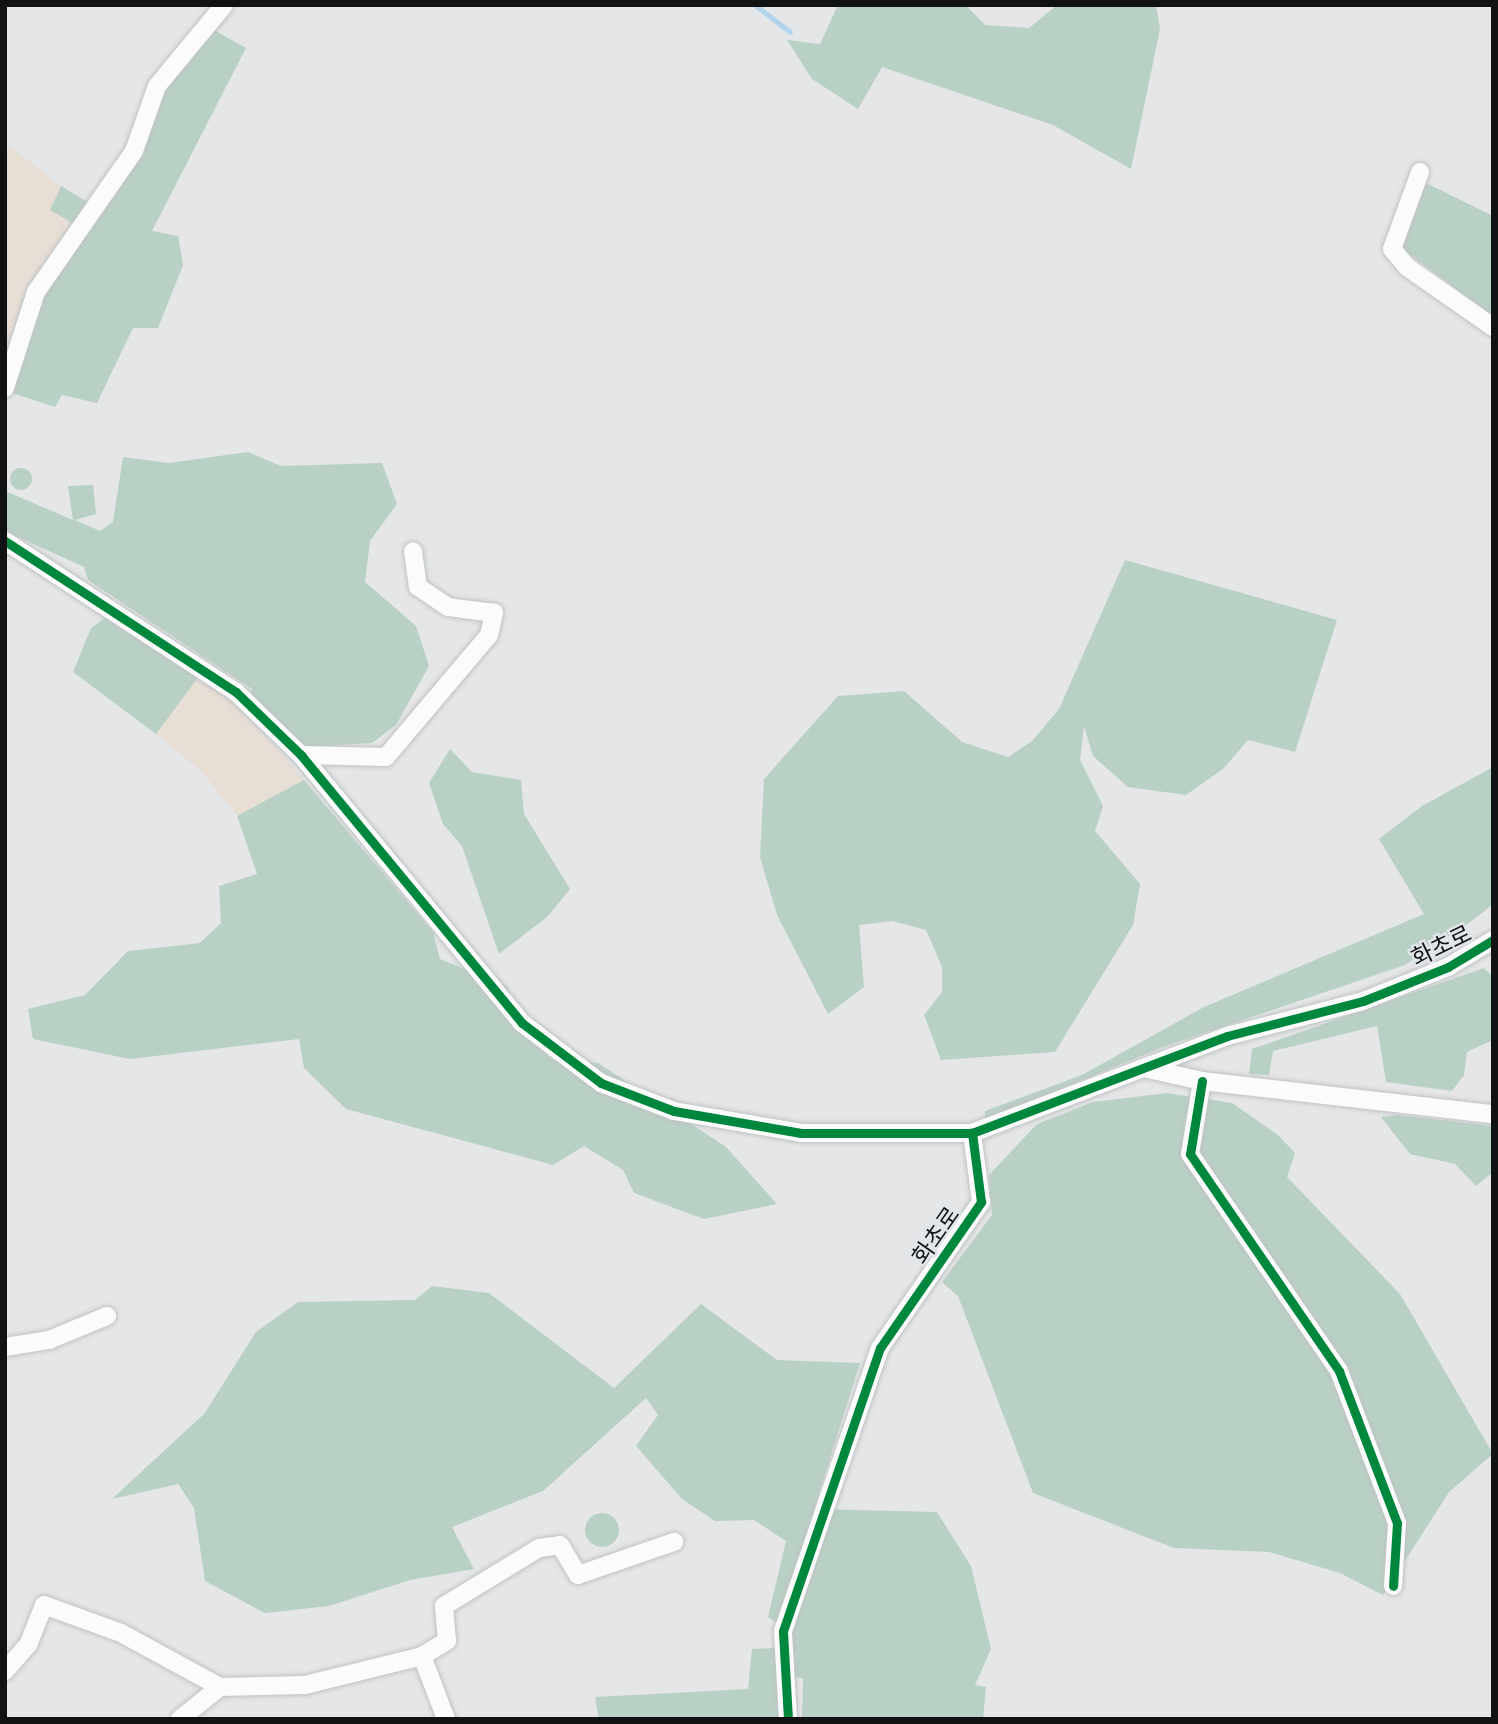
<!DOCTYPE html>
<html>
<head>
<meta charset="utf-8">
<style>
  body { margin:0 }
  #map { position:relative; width:1498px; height:1724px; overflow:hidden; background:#e4e6e8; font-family:"Golos Text","Noto Sans KR",sans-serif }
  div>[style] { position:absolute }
  .industrial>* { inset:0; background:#e7ded6 }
  .green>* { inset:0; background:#b9d1c5 }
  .round { border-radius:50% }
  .stream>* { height:5px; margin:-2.5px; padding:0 2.5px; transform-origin:2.5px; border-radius:2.5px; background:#b2d4ec }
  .roads { filter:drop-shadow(0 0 2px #c0c2c3) drop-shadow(0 0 2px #c0c2c3) }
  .minor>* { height:18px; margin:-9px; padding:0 9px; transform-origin:9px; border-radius:9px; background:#fbfbfc }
  .cycleway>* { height:9px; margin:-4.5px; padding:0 4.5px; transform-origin:4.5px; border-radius:4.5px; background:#00873e }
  span { translate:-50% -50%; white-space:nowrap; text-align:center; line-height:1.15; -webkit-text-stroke:5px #e2e5ea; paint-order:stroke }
  .street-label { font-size:23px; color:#111213 }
  .frame { position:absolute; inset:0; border:7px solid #111213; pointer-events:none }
</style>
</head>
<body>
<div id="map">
  <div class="industrial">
    <div style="clip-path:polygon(10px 146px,61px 186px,51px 210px,74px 224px,22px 316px,5px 402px,5px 151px)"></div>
    <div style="clip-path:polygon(200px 675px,244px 708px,304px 780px,237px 816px,201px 771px,156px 734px)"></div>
  </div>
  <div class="green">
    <div style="clip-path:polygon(838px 5px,966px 5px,985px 25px,1029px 28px,1057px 5px,1156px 5px,1160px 29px,1131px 169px,1053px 125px,882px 67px,858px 109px,812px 79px,787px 40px,820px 44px)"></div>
    <div style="clip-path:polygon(212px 29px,246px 48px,152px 231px,178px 236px,183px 265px,158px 328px,133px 328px,97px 403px,62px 395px,55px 407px,12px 393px,39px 303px,127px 177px,161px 91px)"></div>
    <div style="clip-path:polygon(1426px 183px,1493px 216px,1493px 316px,1401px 248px)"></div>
    <div style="clip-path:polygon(61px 186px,89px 203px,74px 224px,50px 210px)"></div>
    <div style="clip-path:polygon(248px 452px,281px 466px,382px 463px,397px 504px,370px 541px,365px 582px,416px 626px,429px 666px,396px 725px,372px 743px,307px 747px,273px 739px,244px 708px,252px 689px,88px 580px,84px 567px,5px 531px,5px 491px,73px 520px,68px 486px,93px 485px,96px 514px,75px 520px,100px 531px,113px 522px,123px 457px,169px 463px)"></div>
    <div class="round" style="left:10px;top:468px;width:22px;height:22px"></div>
    <div style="clip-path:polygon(1125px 560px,1337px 620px,1295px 752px,1248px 740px,1223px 769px,1186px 795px,1128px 787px,1093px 756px,1084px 726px,1080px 760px,1103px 806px,1095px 831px,1140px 884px,1133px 925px,1055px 1052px,941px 1060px,924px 1015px,942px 992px,942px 967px,926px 930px,892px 921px,859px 925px,864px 987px,828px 1014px,777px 915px,760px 857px,764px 779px,838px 696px,904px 691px,962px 742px,1008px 757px,1032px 741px,1059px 709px)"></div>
    <div style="clip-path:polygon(111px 614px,200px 675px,156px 734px,73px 672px,91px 628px)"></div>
    <div style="clip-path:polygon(450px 749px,472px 772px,521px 780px,524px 814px,570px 889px,547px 917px,499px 954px,462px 846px,443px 824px,429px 783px)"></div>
    <div style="clip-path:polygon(1493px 767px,1493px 904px,1472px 921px,1405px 965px,1163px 1047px,985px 1120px,985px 1111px,1082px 1075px,1204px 1007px,1424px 914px,1379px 839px,1422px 806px)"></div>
    <div style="clip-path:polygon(304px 780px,433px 932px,440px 959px,507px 986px,527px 1035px,552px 1060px,598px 1063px,726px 1147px,777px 1204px,704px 1219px,634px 1193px,623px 1170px,584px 1146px,553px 1165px,346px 1109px,304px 1068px,299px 1039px,130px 1059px,33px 1039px,28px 1009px,85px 995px,128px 951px,200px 943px,221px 923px,219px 886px,257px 874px,237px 816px)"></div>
    <div style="clip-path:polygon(1484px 968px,1493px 977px,1493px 1040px,1467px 1052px,1464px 1075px,1452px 1091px,1386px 1082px,1377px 1026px,1273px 1051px,1269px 1075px,1249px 1074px,1252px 1049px)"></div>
    <div style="clip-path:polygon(1167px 1093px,1232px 1103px,1278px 1135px,1295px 1153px,1287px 1177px,1400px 1294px,1493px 1454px,1449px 1492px,1383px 1595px,1340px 1573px,1269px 1552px,1174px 1548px,1033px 1493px,958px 1296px,942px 1282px,992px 1215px,989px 1175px,1037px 1124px,1093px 1102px)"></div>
    <div style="clip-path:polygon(1397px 1115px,1493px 1126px,1493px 1172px,1476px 1186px,1455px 1164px,1410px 1154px,1381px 1117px)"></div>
    <div style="clip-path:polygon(432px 1286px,489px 1293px,614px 1388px,701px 1304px,777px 1360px,860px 1363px,814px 1509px,937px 1512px,971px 1566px,991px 1649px,975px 1685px,986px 1687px,983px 1719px,802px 1719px,803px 1679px,791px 1675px,791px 1633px,768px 1617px,786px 1541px,754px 1520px,715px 1521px,682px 1499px,636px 1446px,658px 1415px,646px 1398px,543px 1491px,452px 1527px,474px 1569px,410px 1580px,329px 1606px,265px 1613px,205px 1581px,194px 1508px,178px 1484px,112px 1499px,204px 1414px,256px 1332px,298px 1302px,415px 1300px)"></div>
    <div class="round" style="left:585px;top:1513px;width:34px;height:34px"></div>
    <div style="clip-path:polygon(776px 1648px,778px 1719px,599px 1719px,595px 1697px,748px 1689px,752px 1649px)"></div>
  </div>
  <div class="stream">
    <div style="left:755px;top:5px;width:44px;rotate:37.6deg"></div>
  </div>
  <div class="roads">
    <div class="minor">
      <div style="left:1420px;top:172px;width:82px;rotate:110deg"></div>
      <div style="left:1392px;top:249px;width:23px;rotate:50deg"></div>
      <div style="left:1407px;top:267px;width:105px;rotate:34.9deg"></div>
      <div style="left:5px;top:388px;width:101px;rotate:-72.1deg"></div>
      <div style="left:36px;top:292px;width:172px;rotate:-55.2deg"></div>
      <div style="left:134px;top:151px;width:69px;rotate:-70.5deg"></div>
      <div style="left:157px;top:86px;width:105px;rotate:-50.4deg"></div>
      <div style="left:5px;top:541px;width:276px;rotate:33.2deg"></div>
      <div style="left:236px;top:692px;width:91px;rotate:44.1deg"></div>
      <div style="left:301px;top:755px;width:347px;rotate:50.5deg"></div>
      <div style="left:522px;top:1023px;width:99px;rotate:37.2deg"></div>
      <div style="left:601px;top:1083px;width:78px;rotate:21deg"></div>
      <div style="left:674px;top:1111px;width:129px;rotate:9.8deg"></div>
      <div style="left:801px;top:1133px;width:171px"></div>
      <div style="left:972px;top:1133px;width:273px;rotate:-20.8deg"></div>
      <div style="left:1227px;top:1036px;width:140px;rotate:-14.4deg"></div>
      <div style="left:1363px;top:1001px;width:92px;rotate:-21.8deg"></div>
      <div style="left:1448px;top:967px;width:52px;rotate:-31deg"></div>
      <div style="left:301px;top:755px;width:85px;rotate:1.3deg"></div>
      <div style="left:386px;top:757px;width:160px;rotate:-49.8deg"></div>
      <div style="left:489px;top:635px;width:23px;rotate:-77deg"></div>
      <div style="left:494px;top:613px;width:46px;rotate:-172.6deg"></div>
      <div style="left:448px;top:607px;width:36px;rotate:-146deg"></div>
      <div style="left:418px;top:587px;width:36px;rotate:-98deg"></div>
      <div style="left:1144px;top:1068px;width:59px;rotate:12.6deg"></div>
      <div style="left:1202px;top:1081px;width:293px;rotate:6.5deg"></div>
      <div style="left:1202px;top:1081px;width:74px;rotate:99.3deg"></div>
      <div style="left:1190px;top:1154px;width:263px;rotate:55.5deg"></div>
      <div style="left:1339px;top:1371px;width:163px;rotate:69.1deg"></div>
      <div style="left:1397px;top:1523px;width:63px;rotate:93.6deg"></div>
      <div style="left:5px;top:1347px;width:45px;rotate:-9deg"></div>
      <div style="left:49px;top:1340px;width:63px;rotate:-22.5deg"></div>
      <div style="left:422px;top:1656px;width:29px;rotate:-31deg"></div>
      <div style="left:447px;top:1641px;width:35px;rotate:-95deg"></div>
      <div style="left:444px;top:1606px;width:111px;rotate:-31.4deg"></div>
      <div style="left:539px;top:1548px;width:21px;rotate:-8deg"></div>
      <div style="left:560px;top:1545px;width:35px;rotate:59deg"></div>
      <div style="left:578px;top:1575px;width:102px;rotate:-19deg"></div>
      <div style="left:5px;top:1671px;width:35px;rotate:-49deg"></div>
      <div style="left:28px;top:1645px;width:43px;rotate:-68.2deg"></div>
      <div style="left:44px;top:1605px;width:82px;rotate:20deg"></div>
      <div style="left:121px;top:1633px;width:113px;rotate:28.6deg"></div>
      <div style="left:180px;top:1719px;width:51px;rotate:-38.7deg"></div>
      <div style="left:220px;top:1687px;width:85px;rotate:-1.3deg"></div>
      <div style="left:305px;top:1685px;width:121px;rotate:-13.9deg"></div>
      <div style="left:422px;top:1656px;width:67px;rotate:69.1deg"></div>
      <div style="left:788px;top:1719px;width:88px;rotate:-93.3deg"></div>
      <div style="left:783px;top:1631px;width:299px;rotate:-71.1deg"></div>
      <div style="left:880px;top:1348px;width:178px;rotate:-55.3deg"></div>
      <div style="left:981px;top:1202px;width:70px;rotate:-97.4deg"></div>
    </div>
  </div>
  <div class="cycleway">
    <div style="left:5px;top:541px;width:276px;rotate:33.2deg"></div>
    <div style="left:236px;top:692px;width:91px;rotate:44.1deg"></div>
    <div style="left:301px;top:755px;width:347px;rotate:50.5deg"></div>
    <div style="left:522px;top:1023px;width:99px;rotate:37.2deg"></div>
    <div style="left:601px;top:1083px;width:78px;rotate:21deg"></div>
    <div style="left:674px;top:1111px;width:129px;rotate:9.8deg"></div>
    <div style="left:801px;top:1133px;width:171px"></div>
    <div style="left:972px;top:1133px;width:273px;rotate:-20.8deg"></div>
    <div style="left:1227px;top:1036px;width:140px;rotate:-14.4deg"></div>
    <div style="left:1363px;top:1001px;width:92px;rotate:-21.8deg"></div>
    <div style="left:1448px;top:967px;width:52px;rotate:-31deg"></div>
    <div style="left:1202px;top:1081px;width:74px;rotate:99.3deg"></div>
    <div style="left:1190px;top:1154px;width:263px;rotate:55.5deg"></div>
    <div style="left:1339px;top:1371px;width:163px;rotate:69.1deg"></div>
    <div style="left:1397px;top:1523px;width:63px;rotate:93.6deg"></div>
    <div style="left:788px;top:1719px;width:88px;rotate:-93.3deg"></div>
    <div style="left:783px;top:1631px;width:299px;rotate:-71.1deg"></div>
    <div style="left:880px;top:1348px;width:178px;rotate:-55.3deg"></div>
    <div style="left:981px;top:1202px;width:70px;rotate:-97.4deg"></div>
  </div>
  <div class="street-label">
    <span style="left:1441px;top:945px;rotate:-26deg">화초로</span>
    <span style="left:935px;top:1235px;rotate:-55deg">화초로</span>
  </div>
  <div class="frame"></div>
</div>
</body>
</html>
